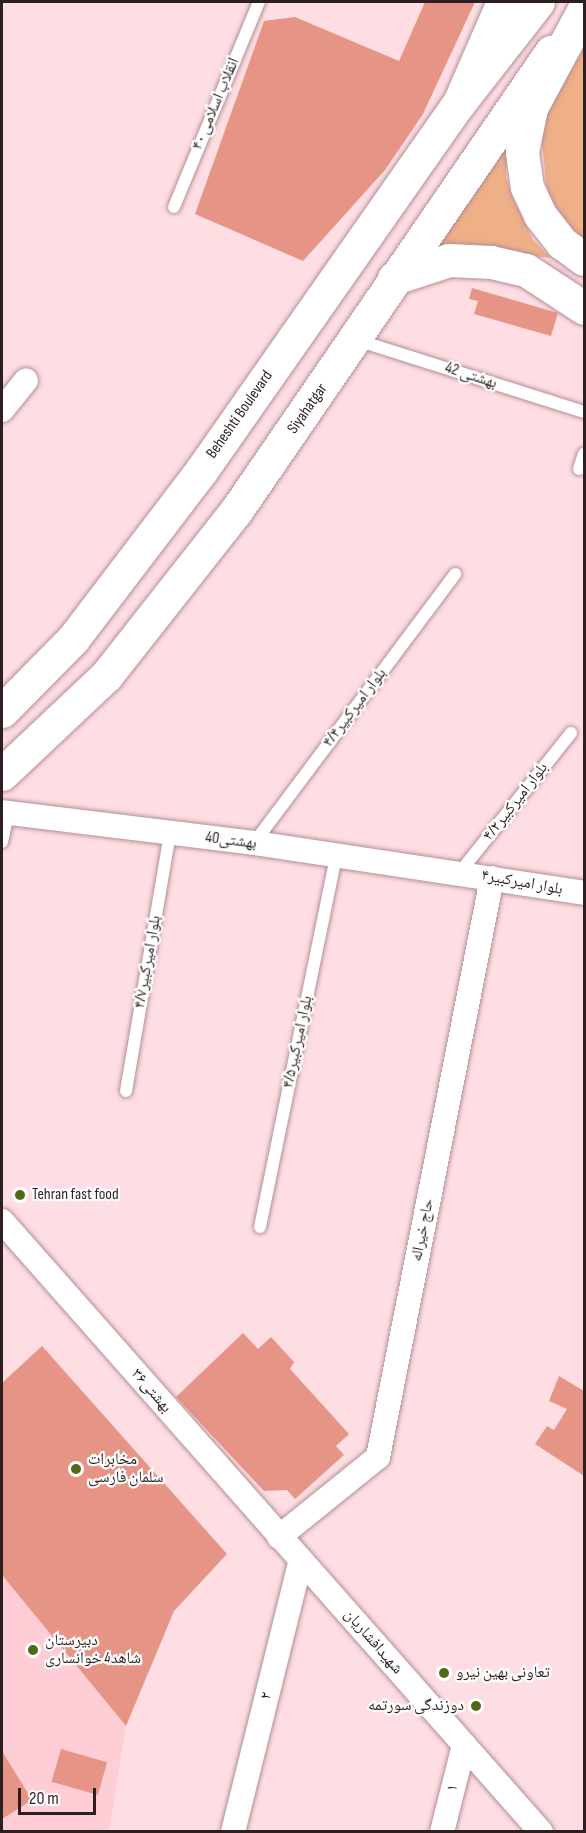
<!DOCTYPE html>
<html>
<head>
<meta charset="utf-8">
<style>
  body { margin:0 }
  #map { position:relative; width:586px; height:1833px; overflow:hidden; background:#fedee3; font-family:"Sofia Sans Condensed","Noto Naskh Arabic",sans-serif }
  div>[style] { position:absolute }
  .built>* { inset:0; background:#fecdd5 }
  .green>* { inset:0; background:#efb088 }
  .building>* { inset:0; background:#e69485; transform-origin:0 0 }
  .roads { filter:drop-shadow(0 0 2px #b48f95) drop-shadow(0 0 2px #b48f95) }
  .service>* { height:12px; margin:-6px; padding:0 6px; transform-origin:6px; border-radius:6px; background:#fff }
  .minor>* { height:24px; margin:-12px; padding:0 12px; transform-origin:12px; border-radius:12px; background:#fff }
  .secondary>* { height:33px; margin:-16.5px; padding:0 16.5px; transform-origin:16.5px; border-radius:16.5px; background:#fff }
  .primary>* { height:33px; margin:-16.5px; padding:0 16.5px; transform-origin:16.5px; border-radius:16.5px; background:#fff }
  .dots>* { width:16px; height:16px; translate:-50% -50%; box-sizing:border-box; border:3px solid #fff; border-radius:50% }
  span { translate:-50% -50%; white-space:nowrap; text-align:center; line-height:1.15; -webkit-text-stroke:4.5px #fff; paint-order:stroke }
  .street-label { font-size:16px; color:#2d1f21 }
  .poi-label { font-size:16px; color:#2d1f21 }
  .left { translate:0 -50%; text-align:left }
  .right { translate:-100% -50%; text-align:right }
  .frame { position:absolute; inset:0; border:3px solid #2d1f21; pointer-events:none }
  .scale { position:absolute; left:18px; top:1788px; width:78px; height:27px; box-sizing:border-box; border:3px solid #2d1f21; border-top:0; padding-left:8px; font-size:18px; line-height:21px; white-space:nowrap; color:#2d1f21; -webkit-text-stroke:4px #fff; paint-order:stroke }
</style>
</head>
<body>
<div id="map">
  <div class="built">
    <div style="clip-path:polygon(2px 1575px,126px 1726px,109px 1831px,2px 1831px)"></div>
  </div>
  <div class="green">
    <div style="clip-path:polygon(584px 49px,584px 241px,563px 227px,548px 198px,541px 134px,547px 105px)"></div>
    <div style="clip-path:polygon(507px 133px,506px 177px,513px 198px,533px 240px,551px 258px,433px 247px)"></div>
  </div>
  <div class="building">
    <div style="clip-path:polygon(425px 2px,475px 2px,423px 114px,385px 170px,303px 261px,195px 214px,264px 21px,295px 17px,399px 61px)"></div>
    <div style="clip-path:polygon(472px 288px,558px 313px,551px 336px,474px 314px,478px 301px,469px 299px)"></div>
    <div style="clip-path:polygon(243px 1333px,258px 1349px,271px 1337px,294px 1362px,290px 1369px,349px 1434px,336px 1446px,344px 1455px,295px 1499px,287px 1490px,264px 1491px,176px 1397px)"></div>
    <div style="clip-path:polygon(42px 1346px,227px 1554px,174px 1611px,126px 1726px,2px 1575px,2px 1383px)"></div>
    <div style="clip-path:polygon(559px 1376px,584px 1391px,584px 1476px,535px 1444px,547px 1426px,554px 1430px,567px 1409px,549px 1401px)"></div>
    <div style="left:61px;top:1749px;width:48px;height:34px;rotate:16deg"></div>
    <div style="clip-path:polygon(2px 1751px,32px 1800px,2px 1819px)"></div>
  </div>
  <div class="roads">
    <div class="service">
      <div style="left:174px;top:207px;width:222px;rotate:-67.5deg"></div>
      <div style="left:357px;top:340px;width:238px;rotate:17.6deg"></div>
      <div style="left:579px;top:469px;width:16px;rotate:-72deg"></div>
      <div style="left:2px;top:842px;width:30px;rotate:-78deg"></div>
      <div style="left:254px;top:843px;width:336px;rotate:-53.2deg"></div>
      <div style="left:460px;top:872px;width:178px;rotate:-51.4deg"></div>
      <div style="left:126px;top:1091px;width:261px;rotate:-80.3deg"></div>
      <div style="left:260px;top:1227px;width:378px;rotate:-78.4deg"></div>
    </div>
    <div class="minor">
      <div style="left:2px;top:410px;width:38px;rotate:-51deg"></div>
      <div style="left:2px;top:812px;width:254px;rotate:7deg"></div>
      <div style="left:254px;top:843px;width:334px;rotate:8.6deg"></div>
      <div style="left:2px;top:1221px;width:815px;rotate:48.58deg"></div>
      <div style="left:279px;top:1537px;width:127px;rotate:-38.9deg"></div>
      <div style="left:378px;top:1457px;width:590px;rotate:-78.86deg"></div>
      <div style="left:233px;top:1832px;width:280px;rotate:-76deg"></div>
      <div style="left:442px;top:1832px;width:90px;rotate:-75.8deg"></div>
    </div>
    <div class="secondary">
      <div style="left:394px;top:278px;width:58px;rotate:-18.1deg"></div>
      <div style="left:449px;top:260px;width:42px;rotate:2.7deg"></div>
      <div style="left:491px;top:262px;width:36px;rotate:13deg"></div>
      <div style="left:526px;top:270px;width:69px;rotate:33.2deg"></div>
      <div style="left:2px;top:711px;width:101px;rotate:-45.4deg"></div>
      <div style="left:73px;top:639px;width:211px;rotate:-52.7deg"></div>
      <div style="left:201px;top:471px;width:449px;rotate:-55deg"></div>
      <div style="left:459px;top:103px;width:110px;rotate:-66.5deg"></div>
      <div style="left:2px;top:774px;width:143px;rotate:-43.3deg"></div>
      <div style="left:106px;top:676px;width:210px;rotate:-51.8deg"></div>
      <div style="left:236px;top:511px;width:557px;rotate:-55.54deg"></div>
    </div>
    <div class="primary">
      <div style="left:584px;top:9px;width:112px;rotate:118.2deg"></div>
      <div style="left:531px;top:108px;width:45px;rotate:101.6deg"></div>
      <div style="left:522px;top:152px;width:35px;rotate:82deg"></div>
      <div style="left:527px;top:187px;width:31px;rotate:65deg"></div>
      <div style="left:540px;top:215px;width:36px;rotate:52deg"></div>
      <div style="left:562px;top:243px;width:27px;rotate:36deg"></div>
      <div style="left:459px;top:103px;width:128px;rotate:-52deg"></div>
    </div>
  </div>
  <div class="dots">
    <div style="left:20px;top:1195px;background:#526816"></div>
    <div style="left:76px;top:1469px;background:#526816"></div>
    <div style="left:33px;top:1650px;background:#526816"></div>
    <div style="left:444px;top:1673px;background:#526816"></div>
    <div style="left:476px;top:1706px;background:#526816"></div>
  </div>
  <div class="street-label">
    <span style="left:216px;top:104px;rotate:-67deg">انقلاب اسلامی ۴۰</span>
    <span style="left:471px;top:376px;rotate:18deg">42 بهشتی</span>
    <span style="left:308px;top:409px;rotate:-55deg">Siyahatgar</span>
    <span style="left:240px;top:415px;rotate:-55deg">Beheshti Boulevard</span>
    <span style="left:355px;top:708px;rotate:-53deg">بلوار امیرکبیر۴/۴</span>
    <span style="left:516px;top:802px;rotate:-52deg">بلوار امیرکبیر۴/۲</span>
    <span style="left:231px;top:841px;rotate:7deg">40بهشتی</span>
    <span style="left:522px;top:883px;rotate:10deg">۴بلوار امیرکبیر</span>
    <span style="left:148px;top:962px;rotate:-80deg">بلوار امیرکبیر۴/۷</span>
    <span style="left:298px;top:1042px;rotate:-78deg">بلوار امیرکبیر۴/۵</span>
    <span style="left:423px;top:1230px;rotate:-79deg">حاج خیراله</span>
    <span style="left:151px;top:1391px;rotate:49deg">بهشتی۳۶</span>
    <span style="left:373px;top:1642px;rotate:49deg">شهیدافشاریان</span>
    <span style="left:267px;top:1696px;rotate:-76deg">۲</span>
    <span style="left:453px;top:1788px;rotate:-76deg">۱</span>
  </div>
  <div class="poi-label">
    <span class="left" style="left:32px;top:1195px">Tehran fast food</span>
    <span class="left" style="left:88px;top:1469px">مخابرات<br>سلمان فارسی</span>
    <span class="left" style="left:45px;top:1650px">دبیرستان<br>شاهد4 خوانساری</span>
    <span class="left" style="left:456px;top:1673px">تعاونی بهین نیرو</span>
    <span class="right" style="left:464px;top:1706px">دوزندگی سورتمه</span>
  </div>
  <div class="frame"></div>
  <div class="scale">20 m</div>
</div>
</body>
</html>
